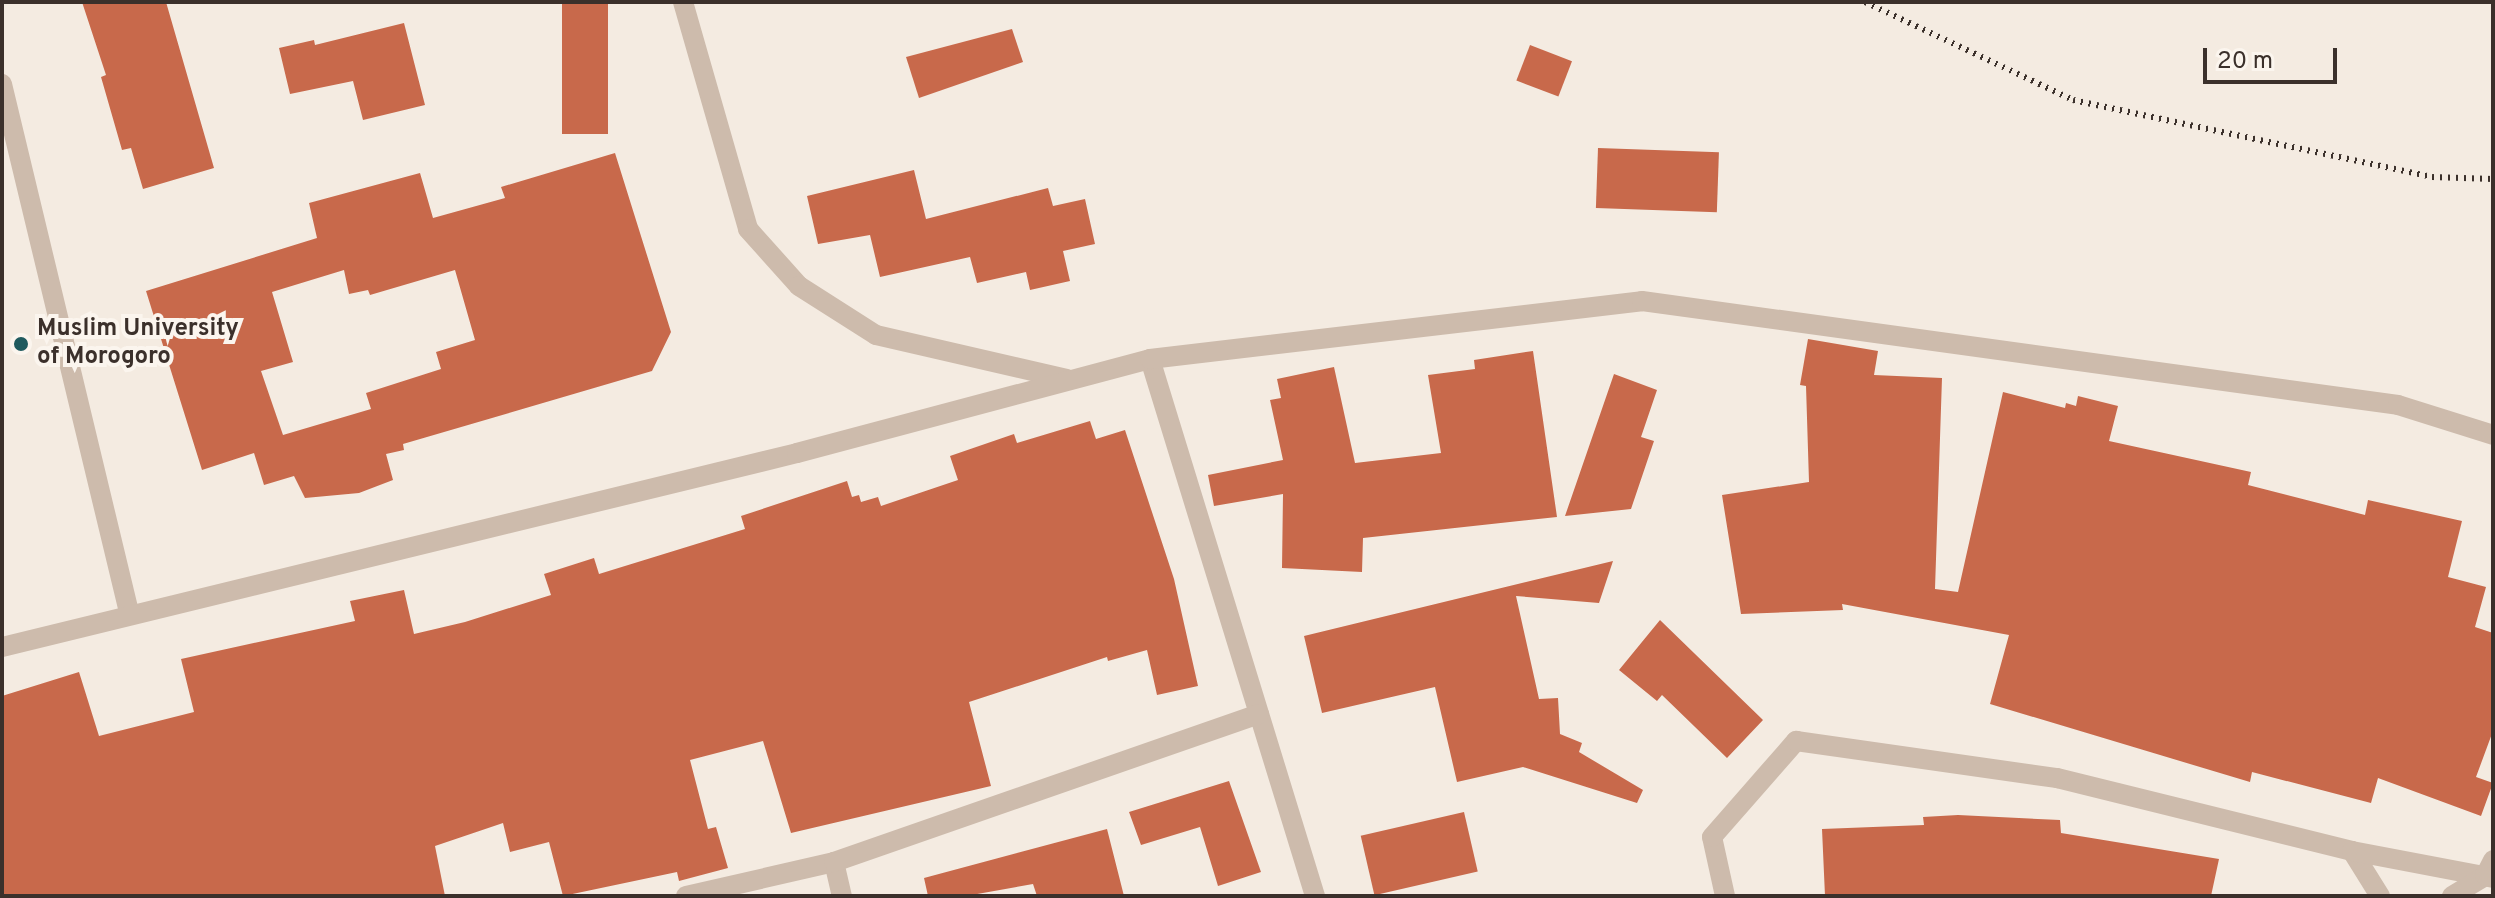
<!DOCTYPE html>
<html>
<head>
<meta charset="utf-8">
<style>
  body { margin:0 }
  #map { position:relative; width:2495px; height:898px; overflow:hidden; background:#f4ebe1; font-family:Overpass,sans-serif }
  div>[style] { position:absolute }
  .building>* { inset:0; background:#c8694b; transform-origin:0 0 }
  .street>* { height:20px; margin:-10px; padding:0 10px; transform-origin:10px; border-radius:10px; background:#cdbbac }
  .rail>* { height:6px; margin-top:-3px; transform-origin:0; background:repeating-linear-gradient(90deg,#3b302b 0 2px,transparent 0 8px) }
  .dots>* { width:22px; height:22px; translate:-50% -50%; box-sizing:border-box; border:4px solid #fbf5ee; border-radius:50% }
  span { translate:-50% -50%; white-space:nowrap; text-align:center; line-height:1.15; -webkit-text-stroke:8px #fbf5ee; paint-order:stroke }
  .poi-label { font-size:24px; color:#3b302b; font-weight:700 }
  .left { translate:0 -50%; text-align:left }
  .frame { position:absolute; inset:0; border:4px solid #3b302b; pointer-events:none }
  .scale { position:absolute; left:2203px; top:48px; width:134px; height:36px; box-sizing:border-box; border:4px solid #3b302b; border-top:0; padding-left:10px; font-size:24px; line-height:28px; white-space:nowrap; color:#3b302b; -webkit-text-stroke:6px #fbf5ee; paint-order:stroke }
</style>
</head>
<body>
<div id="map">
  <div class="building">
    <div style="clip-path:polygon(82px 2px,166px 2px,214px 168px,143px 189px,131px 148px,122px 150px,101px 77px,106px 75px)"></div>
    <div style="left:562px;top:2px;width:46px;height:132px"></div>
    <div style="clip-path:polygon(404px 23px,425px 105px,363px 120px,353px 81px,290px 94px,279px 48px,314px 40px,315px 45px)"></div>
    <div style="clip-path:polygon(1012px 29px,1023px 62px,919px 98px,906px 57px)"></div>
    <div style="left:1530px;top:45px;width:45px;height:38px;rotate:21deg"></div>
    <div style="left:1598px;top:148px;width:121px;height:60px;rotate:2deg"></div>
    <div style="clip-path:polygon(evenodd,615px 153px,671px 332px,652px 371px,403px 444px,404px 450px,386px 454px,393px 480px,359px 493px,305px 498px,294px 476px,264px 485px,254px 453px,202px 470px,146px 291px,317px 238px,309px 203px,420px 173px,433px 218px,505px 198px,501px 187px,615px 153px,344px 270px,349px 294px,368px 290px,370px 295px,455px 270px,475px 340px,436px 352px,441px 369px,366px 393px,371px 409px,283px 435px,261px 371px,293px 362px,272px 292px,344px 270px)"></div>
    <div style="clip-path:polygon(914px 170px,926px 219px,1048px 188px,1053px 206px,1085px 199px,1095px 244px,1063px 251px,1070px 281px,1030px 290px,1026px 272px,977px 283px,970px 257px,880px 277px,870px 235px,818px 244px,807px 196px)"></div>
    <div style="clip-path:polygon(1808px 339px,1878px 351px,1874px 375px,1942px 378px,1935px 589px,1958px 592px,2003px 392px,2065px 408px,2066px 403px,2076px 406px,2078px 396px,2118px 406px,2109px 441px,2251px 472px,2248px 485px,2365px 515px,2368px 500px,2462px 521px,2448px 577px,2486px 587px,2475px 627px,2493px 633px,2493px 731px,2476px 777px,2493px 783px,2481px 816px,2378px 778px,2371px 803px,2252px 772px,2250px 782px,1990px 704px,2009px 635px,1842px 604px,1843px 610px,1741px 614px,1722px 495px,1809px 482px,1806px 386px,1800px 385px)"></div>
    <div style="clip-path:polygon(1533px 351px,1557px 517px,1363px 538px,1362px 572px,1282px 568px,1283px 494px,1214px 506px,1208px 475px,1283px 460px,1270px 400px,1281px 398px,1277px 379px,1334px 367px,1355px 463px,1441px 453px,1428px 375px,1475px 369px,1474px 360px)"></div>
    <div style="clip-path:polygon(1614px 374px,1657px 390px,1641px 437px,1654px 441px,1631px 509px,1565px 516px)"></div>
    <div style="clip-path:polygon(1090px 421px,1096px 439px,1125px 430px,1174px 579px,1198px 686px,1157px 695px,1147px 650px,1108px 661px,1107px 657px,969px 702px,991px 786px,791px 833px,763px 741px,690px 760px,708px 829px,716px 827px,728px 868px,679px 881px,677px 872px,563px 896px,549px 842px,510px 852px,503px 823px,435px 846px,445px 896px,2px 896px,2px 696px,79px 672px,99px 736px,194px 712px,181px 659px,355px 621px,350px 601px,404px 590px,414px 634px,465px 622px,551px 595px,544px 574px,594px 558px,599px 574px,745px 529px,741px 516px,847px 481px,852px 497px,859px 495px,861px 502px,878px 497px,881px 506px,958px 480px,950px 456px,1014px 434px,1017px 443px)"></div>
    <div style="clip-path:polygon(1613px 561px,1599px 603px,1516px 596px,1539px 699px,1558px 698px,1560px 734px,1582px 743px,1579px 752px,1643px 790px,1637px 803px,1523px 767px,1457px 782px,1435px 687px,1322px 713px,1304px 636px)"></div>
    <div style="clip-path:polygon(1660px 620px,1763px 720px,1727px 758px,1662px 695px,1657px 701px,1619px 670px)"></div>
    <div style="clip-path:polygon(1229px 781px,1261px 872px,1218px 886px,1200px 827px,1141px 845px,1129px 812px)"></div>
    <div style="left:1464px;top:812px;width:61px;height:106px;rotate:77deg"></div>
    <div style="clip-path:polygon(1958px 815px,2060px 820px,2061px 833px,2219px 859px,2211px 896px,1825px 896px,1822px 829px,1924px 825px,1923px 817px)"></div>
    <div style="clip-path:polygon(1107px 829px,1124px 896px,1037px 896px,1033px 884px,966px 896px,928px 896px,924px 878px)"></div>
  </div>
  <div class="street">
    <div style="left:683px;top:2px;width:236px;rotate:74deg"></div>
    <div style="left:748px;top:229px;width:76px;rotate:48.2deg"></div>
    <div style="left:799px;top:286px;width:91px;rotate:32.5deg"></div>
    <div style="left:876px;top:335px;width:196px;rotate:13deg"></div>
    <div style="left:2px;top:84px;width:543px;rotate:76.48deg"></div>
    <div style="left:1150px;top:359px;width:562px;rotate:72.92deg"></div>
    <div style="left:2px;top:647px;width:818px;rotate:-13.71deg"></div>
    <div style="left:797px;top:453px;width:365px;rotate:-14.9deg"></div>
    <div style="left:1150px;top:359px;width:495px;rotate:-6.7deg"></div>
    <div style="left:1642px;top:301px;width:763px;rotate:7.83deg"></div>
    <div style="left:2398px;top:405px;width:100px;rotate:17.5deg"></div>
    <div style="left:2352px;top:851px;width:53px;rotate:58.1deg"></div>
    <div style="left:834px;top:862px;width:35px;rotate:77deg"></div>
    <div style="left:686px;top:896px;width:152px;rotate:-12.9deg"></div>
    <div style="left:834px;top:862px;width:450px;rotate:-19.2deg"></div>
    <div style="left:1725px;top:896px;width:60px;rotate:-102.4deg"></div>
    <div style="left:1712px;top:837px;width:128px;rotate:-48.8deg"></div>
    <div style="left:1796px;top:741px;width:264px;rotate:8.1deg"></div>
    <div style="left:2057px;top:778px;width:304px;rotate:13.9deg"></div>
    <div style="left:2352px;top:851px;width:144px;rotate:10.8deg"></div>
    <div style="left:2452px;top:896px;width:39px;rotate:-31deg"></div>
    <div style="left:2485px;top:876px;width:18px;rotate:-63deg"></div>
  </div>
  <div class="rail">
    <div style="left:1865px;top:2px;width:230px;rotate:25.2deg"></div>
    <div style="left:2073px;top:100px;width:367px;rotate:12.1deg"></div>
    <div style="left:2432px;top:177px;width:61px;rotate:1.9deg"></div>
  </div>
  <div class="dots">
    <div style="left:21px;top:344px;background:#1f5a5e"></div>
  </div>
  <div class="poi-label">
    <span class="left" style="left:37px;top:344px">Muslim University<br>of Morogoro</span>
  </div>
  <div class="frame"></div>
  <div class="scale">20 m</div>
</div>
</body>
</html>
